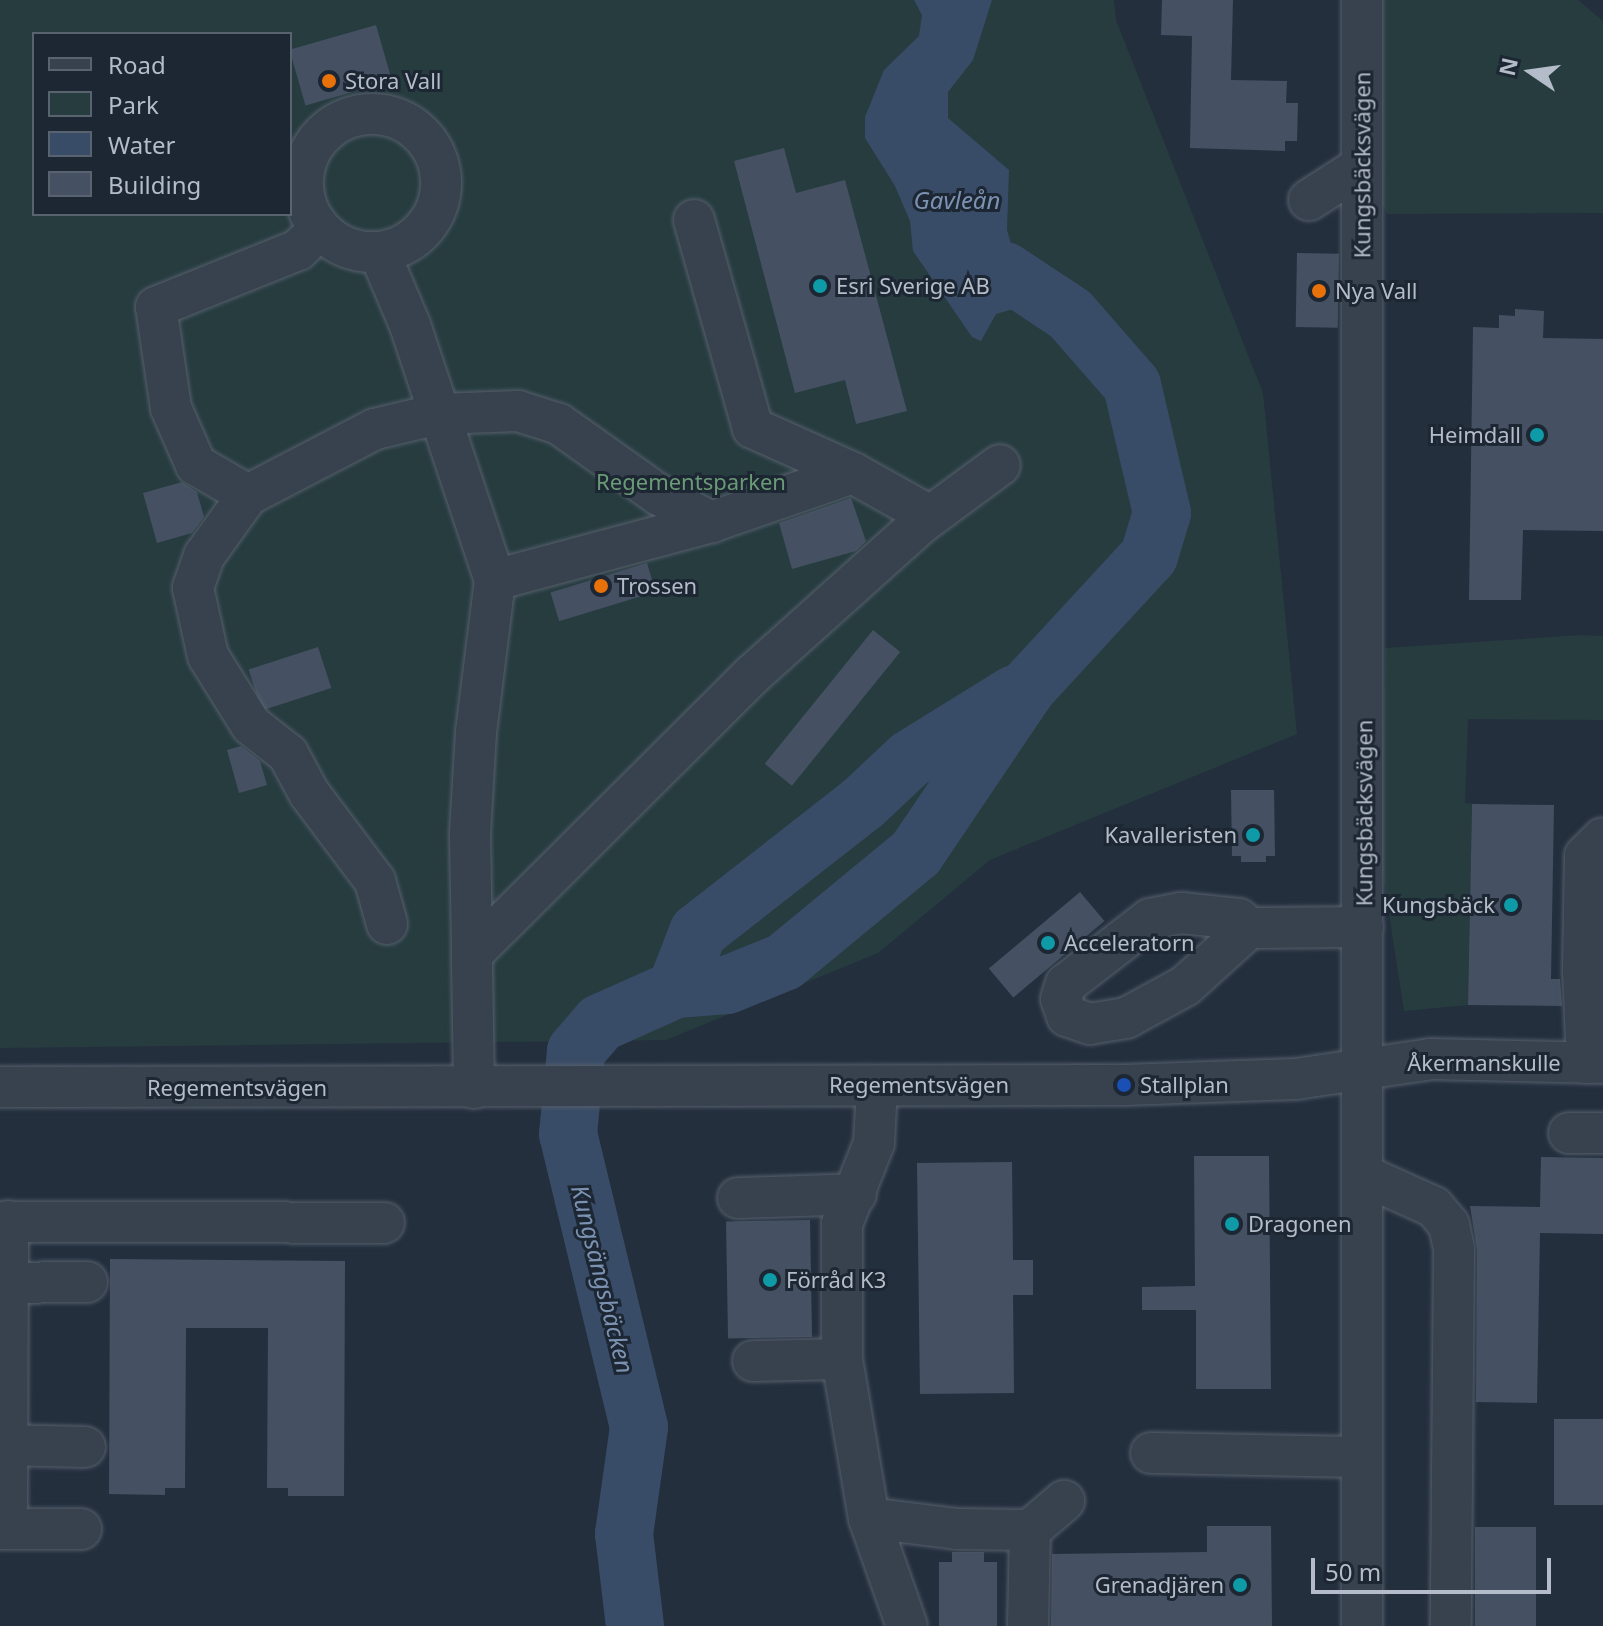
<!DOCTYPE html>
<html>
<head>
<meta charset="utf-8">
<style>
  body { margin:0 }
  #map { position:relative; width:1603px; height:1626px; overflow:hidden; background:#242f3e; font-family:"Noto Sans",sans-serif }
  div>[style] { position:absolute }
  .green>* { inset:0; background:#263c3f }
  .water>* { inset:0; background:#394c67 }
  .river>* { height:58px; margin:-29px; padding:0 29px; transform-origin:29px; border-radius:29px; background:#394c67 }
  .building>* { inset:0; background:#455162; transform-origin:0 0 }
  .roads { filter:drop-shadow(0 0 2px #565f6c) drop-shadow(0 0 2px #565f6c) }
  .minor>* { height:40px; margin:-20px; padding:0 20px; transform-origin:20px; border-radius:20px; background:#38414e }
  .minor>.ring { margin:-20px; padding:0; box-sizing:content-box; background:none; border:40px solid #38414e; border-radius:50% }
  .dots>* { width:22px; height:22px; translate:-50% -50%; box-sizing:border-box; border:4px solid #1d2633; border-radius:50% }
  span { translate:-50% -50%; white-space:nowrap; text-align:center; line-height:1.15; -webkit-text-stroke:6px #1d2633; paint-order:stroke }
  .poi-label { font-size:22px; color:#b4bcc9 }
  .left { translate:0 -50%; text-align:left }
  .right { translate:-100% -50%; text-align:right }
  .street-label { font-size:22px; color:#b4bcc9 }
  .park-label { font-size:22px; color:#6b9a76 }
  .water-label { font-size:24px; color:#7c92b1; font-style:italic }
  .legend { position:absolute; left:32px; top:32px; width:260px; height:184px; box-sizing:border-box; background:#1d2633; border:2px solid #59626f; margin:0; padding:10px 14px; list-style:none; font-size:24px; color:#b4bcc9 }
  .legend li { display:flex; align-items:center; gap:16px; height:40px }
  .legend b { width:40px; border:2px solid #59626f }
  .north { position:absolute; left:1491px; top:32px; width:80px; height:80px; -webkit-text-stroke:6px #1d2633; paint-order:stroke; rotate:283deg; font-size:22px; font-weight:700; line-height:32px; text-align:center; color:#b4bcc9 }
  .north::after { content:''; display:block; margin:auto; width:28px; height:36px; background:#b4bcc9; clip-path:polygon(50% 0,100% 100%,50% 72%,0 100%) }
  .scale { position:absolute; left:1311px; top:1558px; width:240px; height:36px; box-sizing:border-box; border:4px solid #b4bcc9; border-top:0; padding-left:10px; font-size:24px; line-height:28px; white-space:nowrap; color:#b4bcc9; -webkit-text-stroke:6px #1d2633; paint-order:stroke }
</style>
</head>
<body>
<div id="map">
  <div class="green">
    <div style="clip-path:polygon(evenodd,0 0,1114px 0,1116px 20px,1263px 393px,1297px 734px,990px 860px,878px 953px,666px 1040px,0 1048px,0 0,34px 34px,290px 34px,290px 214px,34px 214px,34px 34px)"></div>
    <div style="clip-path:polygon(1365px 0,1578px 0,1603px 21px,1603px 213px,1387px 214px,1362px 166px)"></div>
    <div style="clip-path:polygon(1581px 635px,1603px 636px,1603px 720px,1468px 719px,1465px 803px,1472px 804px,1468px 1005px,1404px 1011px,1380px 856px,1385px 648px)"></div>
  </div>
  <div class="water">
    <div style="clip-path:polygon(914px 0,992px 0,973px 60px,948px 92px,948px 118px,1009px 170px,1007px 230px,1013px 251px,1034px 273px,1087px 298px,1061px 324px,1013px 309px,996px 314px,981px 341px,972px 337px,913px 251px,910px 221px,895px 186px,865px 138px,865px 117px,884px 70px,919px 36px,922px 15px)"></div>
  </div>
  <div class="river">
    <div style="left:676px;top:989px;width:61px;rotate:-68.9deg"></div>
    <div style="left:698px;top:932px;width:208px;rotate:-38deg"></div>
    <div style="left:862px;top:804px;width:66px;rotate:-43.2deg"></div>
    <div style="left:910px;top:759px;width:123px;rotate:-31.8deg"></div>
    <div style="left:635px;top:1626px;width:93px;rotate:-96.8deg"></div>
    <div style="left:624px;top:1534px;width:108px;rotate:-82deg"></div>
    <div style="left:639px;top:1427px;width:301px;rotate:-103.6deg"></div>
    <div style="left:568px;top:1134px;width:83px;rotate:-84.5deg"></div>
    <div style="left:576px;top:1051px;width:37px;rotate:-49deg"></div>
    <div style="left:600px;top:1023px;width:83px;rotate:-24.1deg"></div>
    <div style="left:676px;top:989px;width:51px;rotate:-4.5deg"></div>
    <div style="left:727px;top:985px;width:61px;rotate:-22deg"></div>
    <div style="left:784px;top:962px;width:171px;rotate:-39.5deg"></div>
    <div style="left:916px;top:853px;width:200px;rotate:-56deg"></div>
    <div style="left:1028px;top:687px;width:178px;rotate:-47.3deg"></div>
    <div style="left:1149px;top:556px;width:45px;rotate:-73.2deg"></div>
    <div style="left:1162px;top:513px;width:131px;rotate:-103.2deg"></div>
    <div style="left:1132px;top:385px;width:94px;rotate:-131.1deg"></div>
    <div style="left:1070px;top:314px;width:78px;rotate:-146.5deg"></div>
  </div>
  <div class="building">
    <div style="clip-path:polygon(1162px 0,1233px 0,1231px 80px,1287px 81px,1286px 103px,1298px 103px,1297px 141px,1285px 141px,1285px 151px,1190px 148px,1192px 36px,1161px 35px)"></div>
    <div style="left:376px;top:25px;width:58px;height:90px;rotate:74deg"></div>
    <div style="clip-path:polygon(784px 148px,796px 193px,845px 180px,907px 411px,856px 424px,845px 380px,795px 393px,734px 161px)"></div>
    <div style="left:1297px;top:253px;width:42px;height:74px;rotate:1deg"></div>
    <div style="clip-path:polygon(1515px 309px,1544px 311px,1543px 338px,1603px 339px,1603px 531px,1523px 530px,1521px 600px,1469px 600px,1473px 327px,1499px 328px,1499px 315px,1515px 316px)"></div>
    <div style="clip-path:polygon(182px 482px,197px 492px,204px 517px,192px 533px,157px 543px,143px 493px)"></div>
    <div style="clip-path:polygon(851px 498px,866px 541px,856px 551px,792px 569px,779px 523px)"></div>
    <div style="left:647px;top:563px;width:30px;height:101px;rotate:73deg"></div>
    <div style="left:873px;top:630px;width:35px;height:172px;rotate:39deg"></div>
    <div style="left:318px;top:647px;width:43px;height:73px;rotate:72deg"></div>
    <div style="clip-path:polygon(241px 746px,260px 761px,267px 785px,239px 793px,227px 750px)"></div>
    <div style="clip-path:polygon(1231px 790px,1274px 790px,1275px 856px,1266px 856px,1266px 862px,1241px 862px,1241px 856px,1232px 856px)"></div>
    <div style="clip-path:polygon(1472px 804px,1554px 805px,1551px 979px,1560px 979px,1562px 1006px,1468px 1005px)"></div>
    <div style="left:1080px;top:892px;width:38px;height:119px;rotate:50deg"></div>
    <div style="clip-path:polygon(1194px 1156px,1269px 1156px,1271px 1389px,1196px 1389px,1196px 1310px,1142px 1310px,1142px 1287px,1195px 1286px)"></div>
    <div style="clip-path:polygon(1541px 1157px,1603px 1158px,1603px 1234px,1540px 1233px,1537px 1403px,1476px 1402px,1477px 1249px,1470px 1206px,1540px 1207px)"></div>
    <div style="clip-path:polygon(1012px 1162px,1013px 1260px,1033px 1260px,1033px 1295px,1013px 1295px,1014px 1393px,920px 1394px,917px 1163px)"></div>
    <div style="left:810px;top:1220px;width:117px;height:84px;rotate:89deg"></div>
    <div style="clip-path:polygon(110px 1259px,345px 1261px,344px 1496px,288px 1496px,288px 1488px,267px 1488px,268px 1328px,186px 1328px,185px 1488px,165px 1488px,165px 1495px,109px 1494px)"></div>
    <div style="left:1554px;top:1419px;width:49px;height:86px"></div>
    <div style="clip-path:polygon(1207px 1526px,1271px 1526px,1272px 1626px,1051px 1626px,1052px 1554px,1207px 1552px)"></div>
    <div style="left:1536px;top:1527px;width:99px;height:61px;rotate:90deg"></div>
    <div style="clip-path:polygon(952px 1552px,984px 1552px,984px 1562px,997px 1562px,997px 1626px,939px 1626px,939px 1562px,952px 1562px)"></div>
  </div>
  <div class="roads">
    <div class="minor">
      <div class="ring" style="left:303px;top:114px;width:98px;height:98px"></div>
      <div style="left:1309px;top:200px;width:63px;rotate:-32.7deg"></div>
      <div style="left:694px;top:220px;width:216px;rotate:74.2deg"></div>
      <div style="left:753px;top:428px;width:110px;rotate:24.2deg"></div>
      <div style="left:379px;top:252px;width:79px;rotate:67deg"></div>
      <div style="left:410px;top:325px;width:269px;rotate:71.6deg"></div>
      <div style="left:495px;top:580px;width:153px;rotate:97.1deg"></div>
      <div style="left:476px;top:732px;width:102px;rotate:93.4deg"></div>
      <div style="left:470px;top:834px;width:120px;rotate:89deg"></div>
      <div style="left:248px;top:495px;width:60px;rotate:-150deg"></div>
      <div style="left:196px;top:465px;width:62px;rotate:-113.7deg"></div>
      <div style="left:171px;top:408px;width:102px;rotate:-98.4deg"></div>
      <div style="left:156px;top:307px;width:153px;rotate:-21.9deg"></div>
      <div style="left:298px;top:250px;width:30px;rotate:-44deg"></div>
      <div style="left:495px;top:580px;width:224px;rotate:-15deg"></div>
      <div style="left:711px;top:522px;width:150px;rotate:-19deg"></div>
      <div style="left:853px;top:473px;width:88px;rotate:29.2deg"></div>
      <div style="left:387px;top:924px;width:45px;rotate:-105.6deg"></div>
      <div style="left:375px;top:881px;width:110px;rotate:-126.9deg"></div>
      <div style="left:309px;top:793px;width:44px;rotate:-118.3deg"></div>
      <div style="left:288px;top:754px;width:47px;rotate:-141.9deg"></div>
      <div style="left:251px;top:725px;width:81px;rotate:-121.9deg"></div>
      <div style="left:208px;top:656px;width:70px;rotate:-102.4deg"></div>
      <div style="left:193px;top:588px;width:34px;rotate:-71deg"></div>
      <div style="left:204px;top:556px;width:75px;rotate:-54.2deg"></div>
      <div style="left:248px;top:495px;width:143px;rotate:-27.5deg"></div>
      <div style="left:375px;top:429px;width:65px;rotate:-13.4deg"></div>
      <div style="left:438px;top:414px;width:80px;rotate:-2.1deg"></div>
      <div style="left:518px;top:411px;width:43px;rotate:17.6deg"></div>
      <div style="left:559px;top:424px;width:123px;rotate:35.4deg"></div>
      <div style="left:659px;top:495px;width:59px;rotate:27.4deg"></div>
      <div style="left:1249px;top:928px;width:86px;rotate:137.8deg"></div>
      <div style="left:1185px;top:986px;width:67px;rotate:151.5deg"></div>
      <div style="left:1126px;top:1018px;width:36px;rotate:171deg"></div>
      <div style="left:1090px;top:1024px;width:24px;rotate:-161deg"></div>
      <div style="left:1067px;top:1016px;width:18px;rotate:-109deg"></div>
      <div style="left:1061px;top:999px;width:16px;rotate:-72deg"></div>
      <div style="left:1066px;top:984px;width:106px;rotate:-37.7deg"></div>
      <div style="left:1150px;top:919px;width:32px;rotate:-11deg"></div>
      <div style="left:1181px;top:913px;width:58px;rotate:5.9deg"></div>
      <div style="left:1239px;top:919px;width:13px;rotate:42deg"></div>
      <div style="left:1249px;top:928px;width:114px;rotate:-0.5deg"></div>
      <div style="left:1583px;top:970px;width:114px;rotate:-89deg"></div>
      <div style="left:1585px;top:856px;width:25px;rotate:-45deg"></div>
      <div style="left:1587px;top:1063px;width:93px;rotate:-92.5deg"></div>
      <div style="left:1583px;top:970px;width:20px"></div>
      <div style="left:877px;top:1086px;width:57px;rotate:93deg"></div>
      <div style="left:874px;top:1143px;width:87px;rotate:111.6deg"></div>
      <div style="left:842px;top:1224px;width:135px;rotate:90deg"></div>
      <div style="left:842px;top:1359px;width:161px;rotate:80.4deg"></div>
      <div style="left:869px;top:1518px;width:114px;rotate:70.6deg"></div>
      <div style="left:0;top:1087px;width:1124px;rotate:-0.1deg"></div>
      <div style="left:1124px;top:1085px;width:172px;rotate:-2deg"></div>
      <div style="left:1296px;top:1079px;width:136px;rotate:-8.4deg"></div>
      <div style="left:1431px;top:1059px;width:172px;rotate:1.3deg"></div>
      <div style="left:474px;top:1088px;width:134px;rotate:-90.9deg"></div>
      <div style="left:472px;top:954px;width:395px;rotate:-44.9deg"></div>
      <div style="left:752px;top:675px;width:226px;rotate:-41.9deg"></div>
      <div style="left:920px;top:524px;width:99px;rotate:-36.4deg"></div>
      <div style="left:1569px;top:1133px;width:34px"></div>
      <div style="left:1363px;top:1175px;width:78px;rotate:24.3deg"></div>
      <div style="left:1434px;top:1207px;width:23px;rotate:50deg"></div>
      <div style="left:1449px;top:1225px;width:25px;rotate:78deg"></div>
      <div style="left:1454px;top:1249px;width:377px;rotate:90.5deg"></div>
      <div style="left:738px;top:1198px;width:118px;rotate:-1.9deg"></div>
      <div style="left:0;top:1222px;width:384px;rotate:0.1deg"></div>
      <div style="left:0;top:1283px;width:87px;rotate:-0.7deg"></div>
      <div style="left:753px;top:1361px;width:89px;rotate:-1.3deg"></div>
      <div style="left:0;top:1445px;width:85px;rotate:1.3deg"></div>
      <div style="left:1151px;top:1453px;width:210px;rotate:1.1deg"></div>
      <div style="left:869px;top:1518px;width:89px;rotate:7.1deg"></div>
      <div style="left:957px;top:1529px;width:73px;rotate:0.8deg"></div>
      <div style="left:1030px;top:1530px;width:45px;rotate:-40.5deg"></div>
      <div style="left:0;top:1529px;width:81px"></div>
      <div style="left:7px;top:1529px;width:308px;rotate:-89.8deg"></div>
      <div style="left:1028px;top:1626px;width:96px;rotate:-88.8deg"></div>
      <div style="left:1362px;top:1626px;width:1626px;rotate:-90deg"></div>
    </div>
  </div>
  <div class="dots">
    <div style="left:329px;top:81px;background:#e8710a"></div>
    <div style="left:820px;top:286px;background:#0f9aa8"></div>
    <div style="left:1319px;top:291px;background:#e8710a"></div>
    <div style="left:1537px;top:435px;background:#0f9aa8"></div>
    <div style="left:601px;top:586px;background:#e8710a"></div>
    <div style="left:1253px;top:835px;background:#0f9aa8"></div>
    <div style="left:1511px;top:905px;background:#0f9aa8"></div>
    <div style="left:1048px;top:943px;background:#0f9aa8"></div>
    <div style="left:1124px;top:1085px;background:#1a4fb4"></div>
    <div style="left:1232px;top:1224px;background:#0f9aa8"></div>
    <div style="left:770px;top:1280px;background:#0f9aa8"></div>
    <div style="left:1240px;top:1585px;background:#0f9aa8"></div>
  </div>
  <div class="poi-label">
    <span class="left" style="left:345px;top:81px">Stora Vall</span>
    <span class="left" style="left:836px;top:286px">Esri Sverige AB</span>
    <span class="left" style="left:1335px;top:291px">Nya Vall</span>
    <span class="right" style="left:1521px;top:435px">Heimdall</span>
    <span class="left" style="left:617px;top:586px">Trossen</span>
    <span class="right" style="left:1237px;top:835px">Kavalleristen</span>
    <span class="right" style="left:1495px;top:905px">Kungsbäck</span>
    <span class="left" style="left:1064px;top:943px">Acceleratorn</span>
    <span class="left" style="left:1140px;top:1085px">Stallplan</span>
    <span class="left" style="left:1248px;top:1224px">Dragonen</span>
    <span class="left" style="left:786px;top:1280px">Förråd K3</span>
    <span class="right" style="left:1224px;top:1585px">Grenadjären</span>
  </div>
  <div class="street-label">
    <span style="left:1362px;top:165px;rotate:-90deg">Kungsbäcksvägen</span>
    <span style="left:1364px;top:813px;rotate:-90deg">Kungsbäcksvägen</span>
    <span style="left:1484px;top:1063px">Åkermanskulle</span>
    <span style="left:919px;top:1085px">Regementsvägen</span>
    <span style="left:237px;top:1088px">Regementsvägen</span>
  </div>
  <div class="park-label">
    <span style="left:691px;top:482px">Regementsparken</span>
  </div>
  <div class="water-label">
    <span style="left:957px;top:200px">Gavleån</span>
    <span style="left:603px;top:1279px;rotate:76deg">Kungsängsbäcken</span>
  </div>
  <ul class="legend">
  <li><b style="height:10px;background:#38414e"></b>Road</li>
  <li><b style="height:22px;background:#263c3f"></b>Park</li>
  <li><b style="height:22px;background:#394c67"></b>Water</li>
  <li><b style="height:22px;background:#455162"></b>Building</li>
  </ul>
  <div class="north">N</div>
  <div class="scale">50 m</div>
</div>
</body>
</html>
